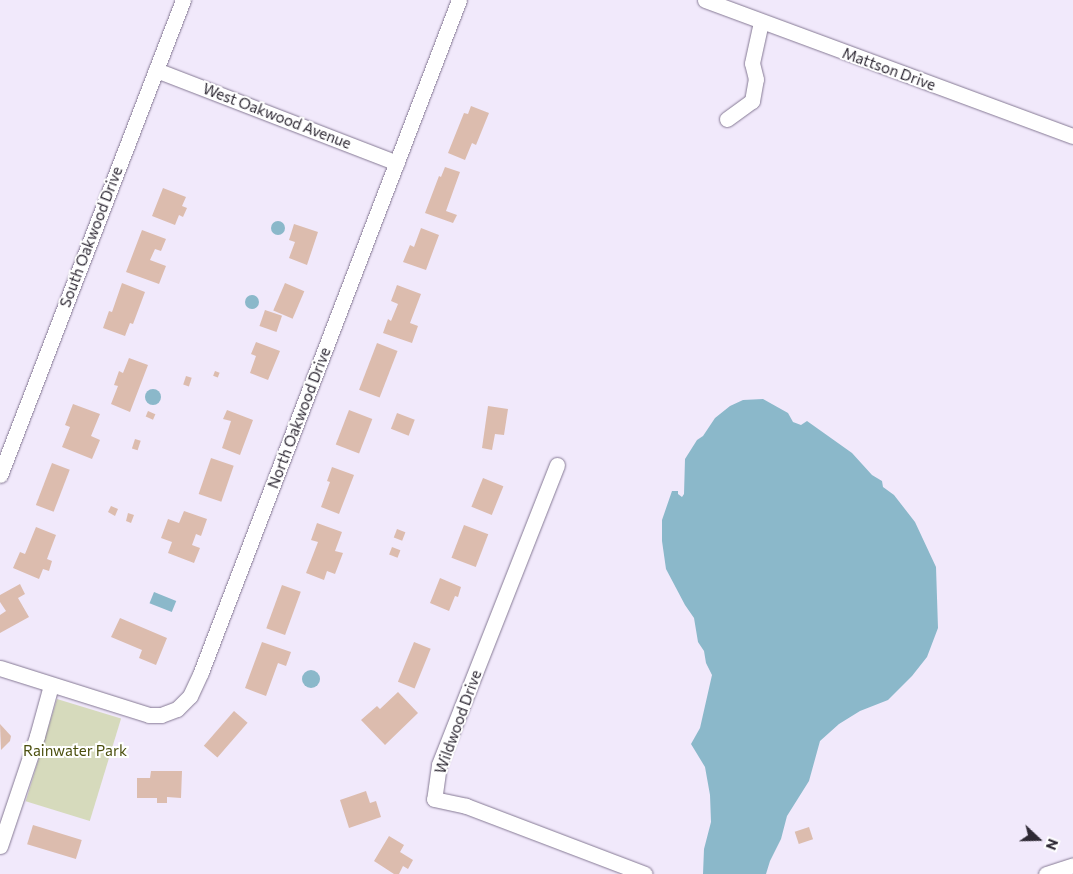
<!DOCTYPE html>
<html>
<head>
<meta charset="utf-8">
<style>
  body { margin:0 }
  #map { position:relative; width:1073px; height:874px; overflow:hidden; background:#f1e9fb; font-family:Commissioner,sans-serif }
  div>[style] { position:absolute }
  .green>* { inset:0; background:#d6dabc; transform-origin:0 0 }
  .water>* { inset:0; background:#8bb8ca; transform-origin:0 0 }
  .round { border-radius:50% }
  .building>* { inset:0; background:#dcbcae; transform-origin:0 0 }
  .roads { filter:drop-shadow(0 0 1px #857994) drop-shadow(0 0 1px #857994) }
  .minor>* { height:15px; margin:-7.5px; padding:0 7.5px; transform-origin:7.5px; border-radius:7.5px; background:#fff }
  span { translate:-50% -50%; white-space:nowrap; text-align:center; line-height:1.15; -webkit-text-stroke:4px #fff; paint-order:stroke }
  .street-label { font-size:15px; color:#2e2934 }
  .park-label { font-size:15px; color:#4b4f0e }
  .north { position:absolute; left:1013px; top:814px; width:50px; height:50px; -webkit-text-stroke:4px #fff; paint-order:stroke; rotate:111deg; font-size:14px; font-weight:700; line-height:20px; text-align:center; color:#2e2934 }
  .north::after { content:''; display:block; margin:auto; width:18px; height:22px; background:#2e2934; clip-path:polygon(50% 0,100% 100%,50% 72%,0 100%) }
</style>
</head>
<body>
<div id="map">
  <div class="green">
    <div style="left:57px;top:699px;width:67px;height:107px;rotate:17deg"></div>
  </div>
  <div class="water">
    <div class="round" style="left:271px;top:221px;width:14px;height:14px"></div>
    <div class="round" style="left:245px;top:295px;width:14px;height:14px"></div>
    <div class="round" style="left:145px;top:389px;width:16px;height:16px"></div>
    <div style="clip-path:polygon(763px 399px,788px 413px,793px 422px,801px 425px,807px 421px,852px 453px,872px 475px,882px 481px,883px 487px,894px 495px,915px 522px,936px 567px,938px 628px,927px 657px,912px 676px,888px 700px,860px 711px,839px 724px,820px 741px,809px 781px,787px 816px,781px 839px,770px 861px,766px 874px,703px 874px,704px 849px,711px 822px,710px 795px,705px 767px,691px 744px,700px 728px,712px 675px,706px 663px,704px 651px,698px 642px,694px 618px,685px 605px,666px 569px,662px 541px,662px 520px,672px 491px,678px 491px,678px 494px,682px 497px,684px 494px,685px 459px,697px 440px,703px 436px,715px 418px,730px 406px,743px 400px)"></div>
    <div style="left:154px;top:592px;width:24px;height:12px;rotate:22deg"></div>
    <div class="round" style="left:302px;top:670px;width:18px;height:18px"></div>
  </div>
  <div class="building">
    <div style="clip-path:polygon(471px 106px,489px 113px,476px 145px,472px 143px,465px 160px,448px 153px,464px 113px,468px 114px)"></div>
    <div style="clip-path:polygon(445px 167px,460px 172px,446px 211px,457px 215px,453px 223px,425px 213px,439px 176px,441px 177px)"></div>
    <div style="clip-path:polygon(163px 188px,186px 197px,182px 206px,187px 208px,183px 217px,179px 215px,175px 225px,152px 216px)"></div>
    <div style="clip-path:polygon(294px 224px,318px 232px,307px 265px,289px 258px,295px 242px,289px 240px)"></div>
    <div style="clip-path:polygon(421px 228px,439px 235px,426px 270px,403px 262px,410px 245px,414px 247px)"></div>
    <div style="clip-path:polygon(142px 230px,166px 239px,161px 251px,155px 249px,150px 260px,166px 266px,159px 284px,126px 272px)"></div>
    <div style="clip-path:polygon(122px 283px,145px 292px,133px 324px,130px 323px,125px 336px,103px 328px,109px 311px,112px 312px)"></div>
    <div style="left:285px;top:283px;width:21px;height:30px;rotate:23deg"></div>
    <div style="clip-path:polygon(397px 285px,421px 294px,410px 323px,418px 326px,412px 343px,383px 333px,388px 319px,391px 321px,398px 304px,391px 301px)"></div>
    <div style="left:265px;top:310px;width:18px;height:17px;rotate:19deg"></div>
    <div style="clip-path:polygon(256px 342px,280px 351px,268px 380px,250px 373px,256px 356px,251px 354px)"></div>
    <div style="left:377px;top:343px;width:22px;height:50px;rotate:21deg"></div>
    <div style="clip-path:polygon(129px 358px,148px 365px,130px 412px,111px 404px,118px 386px,114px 385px,119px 371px,123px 373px)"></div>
    <div style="left:215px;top:371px;width:5px;height:5px;rotate:22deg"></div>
    <div style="left:186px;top:376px;width:6px;height:9px;rotate:18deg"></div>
    <div style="clip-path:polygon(73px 404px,100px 414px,91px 436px,100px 440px,92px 459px,62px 447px,70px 427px,65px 425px)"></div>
    <div style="clip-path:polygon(488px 406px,508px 409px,504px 435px,495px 434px,492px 450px,482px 448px)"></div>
    <div style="clip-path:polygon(227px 410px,253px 420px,240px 455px,222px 448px,231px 421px,223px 419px)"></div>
    <div style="left:349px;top:410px;width:25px;height:37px;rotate:21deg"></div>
    <div style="left:148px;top:411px;width:8px;height:6px;rotate:23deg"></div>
    <div style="left:397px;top:413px;width:19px;height:17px;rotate:21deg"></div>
    <div style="left:135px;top:439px;width:6px;height:10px;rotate:18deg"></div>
    <div style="left:211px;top:458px;width:24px;height:38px;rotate:19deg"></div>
    <div style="left:52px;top:463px;width:19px;height:45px;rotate:21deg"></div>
    <div style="clip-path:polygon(332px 467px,354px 475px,339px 514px,321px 507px,330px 482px,327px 481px)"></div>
    <div style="left:483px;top:478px;width:22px;height:31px;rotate:22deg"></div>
    <div style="clip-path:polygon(111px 506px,118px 509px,115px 516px,108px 512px)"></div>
    <div style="clip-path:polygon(184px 511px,207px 519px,201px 536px,196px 534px,192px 545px,200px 548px,194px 563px,168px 553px,172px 542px,161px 538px,168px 519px,179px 523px)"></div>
    <div style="clip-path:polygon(128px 513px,134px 515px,131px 523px,126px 521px)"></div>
    <div style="clip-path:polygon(317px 523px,342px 532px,335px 551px,343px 553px,335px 574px,327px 571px,324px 580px,306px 573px,318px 542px,311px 540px)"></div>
    <div style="left:464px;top:525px;width:26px;height:35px;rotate:21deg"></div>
    <div style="clip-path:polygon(36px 527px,56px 535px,47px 559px,52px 561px,49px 571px,43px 569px,39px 579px,13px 568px,20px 552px,25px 554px)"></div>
    <div style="left:397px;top:529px;width:9px;height:9px;rotate:21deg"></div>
    <div style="left:392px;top:547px;width:9px;height:8px;rotate:21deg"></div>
    <div style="clip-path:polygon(440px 578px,461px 587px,458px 597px,455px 596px,449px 611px,430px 603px)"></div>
    <div style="clip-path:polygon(20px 584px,25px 594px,18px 598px,29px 617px,0 633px,0 615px,6px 611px,0 602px,0 595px)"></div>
    <div style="left:282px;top:585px;width:20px;height:46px;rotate:20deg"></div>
    <div style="clip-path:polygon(120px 618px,167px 638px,156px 665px,139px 658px,142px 650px,111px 637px)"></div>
    <div style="clip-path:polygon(262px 642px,291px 652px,286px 666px,278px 663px,266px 696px,245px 688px)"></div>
    <div style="left:414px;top:642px;width:18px;height:43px;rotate:22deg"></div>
    <div style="clip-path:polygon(398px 692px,418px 713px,385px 745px,361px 720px,377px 706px,380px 709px)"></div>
    <div style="left:234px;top:711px;width:18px;height:46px;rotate:41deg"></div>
    <div style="clip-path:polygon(0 724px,11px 736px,10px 741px,1px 750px)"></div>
    <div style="clip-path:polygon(151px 771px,182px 771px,181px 798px,167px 797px,167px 803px,157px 803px,157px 798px,137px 798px,137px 778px,150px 778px)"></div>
    <div style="clip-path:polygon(366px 791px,370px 803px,376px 801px,381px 817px,349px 828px,340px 800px)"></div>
    <div style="left:33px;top:825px;width:51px;height:20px;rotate:17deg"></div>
    <div style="left:809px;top:827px;width:13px;height:15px;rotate:72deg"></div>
    <div style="clip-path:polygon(389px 836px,404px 845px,400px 852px,413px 860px,408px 869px,403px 866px,399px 874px,394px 874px,374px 861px)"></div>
  </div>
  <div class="roads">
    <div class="minor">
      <div style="left:705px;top:0;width:392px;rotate:20.3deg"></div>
      <div style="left:156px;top:70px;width:258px;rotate:21.1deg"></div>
      <div style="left:727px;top:119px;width:31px;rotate:-36deg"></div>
      <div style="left:752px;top:101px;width:22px;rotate:-80deg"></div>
      <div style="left:756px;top:79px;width:16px;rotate:-104deg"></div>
      <div style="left:752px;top:63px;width:42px;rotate:-77.6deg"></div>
      <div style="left:557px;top:465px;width:322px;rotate:111.5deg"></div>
      <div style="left:439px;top:765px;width:34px;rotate:98deg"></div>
      <div style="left:434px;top:799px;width:33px;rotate:12deg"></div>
      <div style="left:466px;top:806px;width:191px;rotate:20.8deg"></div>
      <div style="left:0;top:475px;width:509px;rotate:-68.93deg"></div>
      <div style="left:0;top:668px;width:156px;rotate:17.5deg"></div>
      <div style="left:149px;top:715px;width:12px"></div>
      <div style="left:161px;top:715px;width:17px;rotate:-21deg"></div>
      <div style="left:177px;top:709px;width:18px;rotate:-45deg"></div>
      <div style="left:190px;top:696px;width:26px;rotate:-65deg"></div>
      <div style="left:201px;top:672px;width:720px;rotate:-69deg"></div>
      <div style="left:0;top:846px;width:116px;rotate:-71.4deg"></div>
      <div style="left:37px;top:736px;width:53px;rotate:-74.6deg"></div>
      <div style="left:1046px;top:874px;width:28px;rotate:-18deg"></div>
    </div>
  </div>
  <div class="street-label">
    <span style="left:889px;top:69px;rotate:20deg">Mattson Drive</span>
    <span style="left:277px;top:116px;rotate:21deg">West Oakwood Avenue</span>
    <span style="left:91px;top:237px;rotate:-69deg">South Oakwood Drive</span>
    <span style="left:299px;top:418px;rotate:-69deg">North Oakwood Drive</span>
    <span style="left:458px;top:722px;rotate:-70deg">Wildwood Drive</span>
  </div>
  <div class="park-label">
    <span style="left:75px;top:751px">Rainwater Park</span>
  </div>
  <div class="north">N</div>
</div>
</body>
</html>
